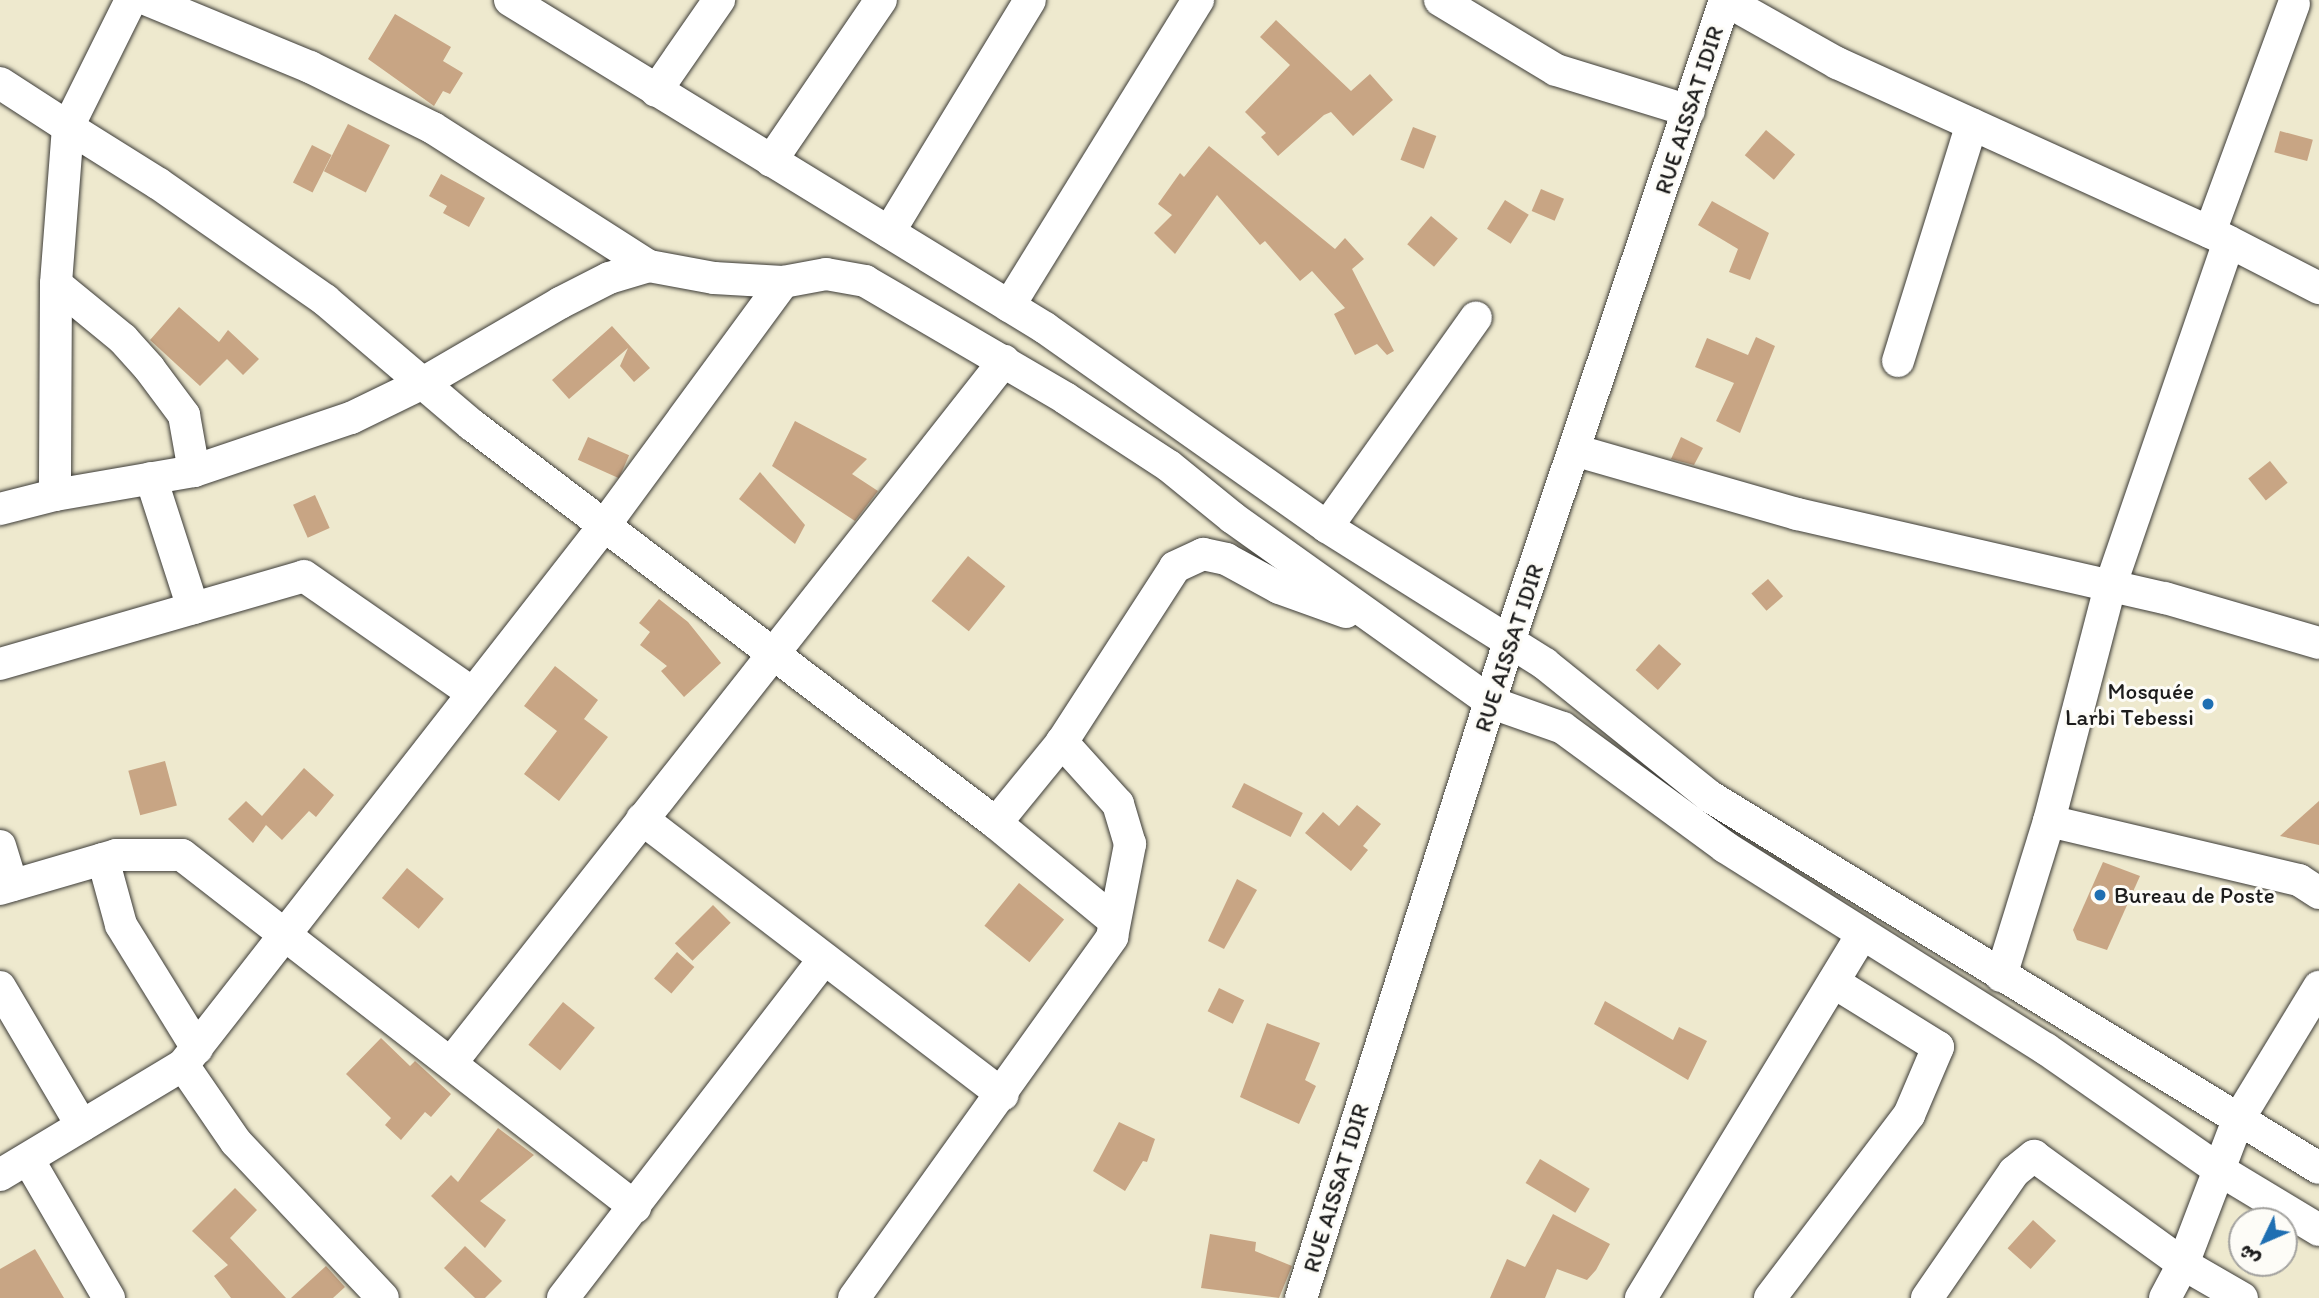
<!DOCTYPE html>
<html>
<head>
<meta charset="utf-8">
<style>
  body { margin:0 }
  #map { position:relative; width:2319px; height:1298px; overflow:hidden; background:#eee9ce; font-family:Itim,"Playpen Sans Arabic",sans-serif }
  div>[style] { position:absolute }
  .building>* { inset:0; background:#c8a584; transform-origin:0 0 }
  .roads { filter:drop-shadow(0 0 2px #3c3b37) drop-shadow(0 0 2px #3c3b37) }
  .minor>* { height:32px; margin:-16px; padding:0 16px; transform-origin:16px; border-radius:16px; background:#fff }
  .dots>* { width:19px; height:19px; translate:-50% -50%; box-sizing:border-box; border:4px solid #fdfcf7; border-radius:50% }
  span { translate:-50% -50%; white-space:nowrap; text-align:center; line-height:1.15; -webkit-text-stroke:6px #fdfcf7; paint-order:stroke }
  .street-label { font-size:23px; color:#1c1c1c }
  .poi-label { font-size:23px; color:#1c1c1c }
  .right { translate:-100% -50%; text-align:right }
  .left { translate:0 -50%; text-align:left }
  .north { position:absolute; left:2228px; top:1207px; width:70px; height:70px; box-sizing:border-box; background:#fdfcf7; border:2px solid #a3a29f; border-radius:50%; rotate:226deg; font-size:19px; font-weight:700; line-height:28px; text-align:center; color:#1c1c1c }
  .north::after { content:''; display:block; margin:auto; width:24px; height:32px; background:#1f6fb2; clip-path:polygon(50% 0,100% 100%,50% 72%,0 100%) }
</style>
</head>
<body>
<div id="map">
  <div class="building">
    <div style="clip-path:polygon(395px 14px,451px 47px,443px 61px,463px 73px,450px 94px,443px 91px,434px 106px,368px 59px)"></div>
    <div style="clip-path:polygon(1276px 20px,1351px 91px,1370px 74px,1393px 100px,1353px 136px,1331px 112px,1324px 115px,1278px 156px,1261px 137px,1266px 133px,1245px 112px,1290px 65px,1260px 37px)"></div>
    <div style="left:348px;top:124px;width:47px;height:53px;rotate:27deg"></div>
    <div style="left:1413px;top:127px;width:25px;height:35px;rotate:21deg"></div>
    <div style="left:1766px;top:130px;width:38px;height:33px;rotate:40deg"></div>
    <div style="left:2280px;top:131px;width:34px;height:22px;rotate:15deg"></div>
    <div style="left:312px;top:145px;width:22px;height:42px;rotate:27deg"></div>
    <div style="clip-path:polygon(1209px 146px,1335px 249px,1345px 238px,1364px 259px,1352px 269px,1394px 351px,1387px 355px,1377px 344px,1355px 355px,1334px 314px,1345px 308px,1312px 271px,1300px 281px,1265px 241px,1260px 245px,1217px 195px,1175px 254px,1154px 233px,1172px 215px,1158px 204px,1180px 173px,1184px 177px)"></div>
    <div style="clip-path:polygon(441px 174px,485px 198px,469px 227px,443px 213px,447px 206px,429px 196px)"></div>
    <div style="left:1541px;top:189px;width:25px;height:24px;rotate:23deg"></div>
    <div style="left:1505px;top:200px;width:28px;height:34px;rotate:32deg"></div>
    <div style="clip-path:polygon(1712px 201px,1769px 233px,1750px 280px,1729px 272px,1738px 249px,1698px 225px)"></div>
    <div style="left:1431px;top:216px;width:35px;height:37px;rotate:40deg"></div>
    <div style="clip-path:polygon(179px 307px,219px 342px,228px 330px,259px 359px,243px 375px,227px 359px,200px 386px,150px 340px)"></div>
    <div style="clip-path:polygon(612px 326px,650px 368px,634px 382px,620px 366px,628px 348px,569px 399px,552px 380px)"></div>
    <div style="clip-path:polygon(1756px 337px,1775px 346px,1740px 433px,1716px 421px,1734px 383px,1695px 367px,1707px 338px,1748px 355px)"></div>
    <div style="clip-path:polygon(795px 421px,867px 459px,852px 474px,878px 491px,855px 521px,772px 466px)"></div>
    <div style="left:588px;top:437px;width:45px;height:25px;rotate:24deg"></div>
    <div style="clip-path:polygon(1681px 437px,1703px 448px,1694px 465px,1671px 459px)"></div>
    <div style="left:2270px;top:461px;width:28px;height:28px;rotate:51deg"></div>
    <div style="clip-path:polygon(760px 472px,805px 525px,795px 544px,739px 499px)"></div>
    <div style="left:315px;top:495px;width:36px;height:24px;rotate:66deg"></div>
    <div style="left:968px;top:556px;width:48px;height:58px;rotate:39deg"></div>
    <div style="left:1768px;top:579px;width:23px;height:22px;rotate:49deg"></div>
    <div style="clip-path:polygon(659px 599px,688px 622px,721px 663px,684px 697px,661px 671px,667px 666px,640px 645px,650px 632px,639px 623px)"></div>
    <div style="left:1659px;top:644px;width:30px;height:35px;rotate:42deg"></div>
    <div style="clip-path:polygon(555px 666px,598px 700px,584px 719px,608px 737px,559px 801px,524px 774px,557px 731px,524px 706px)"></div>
    <div style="left:165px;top:761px;width:46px;height:38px;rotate:75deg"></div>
    <div style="clip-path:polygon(304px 768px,334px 795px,316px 817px,309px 811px,282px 840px,266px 825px,253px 843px,228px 819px,246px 801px,262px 816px)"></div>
    <div style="left:1244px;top:783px;width:66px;height:27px;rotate:27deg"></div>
    <div style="clip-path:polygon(2319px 801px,2319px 845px,2280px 836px)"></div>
    <div style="clip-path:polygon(1357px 805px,1381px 824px,1363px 846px,1368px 850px,1351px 871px,1305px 833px,1323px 812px,1339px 826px)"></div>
    <div style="clip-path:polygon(2103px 862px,2140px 876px,2107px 950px,2077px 940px,2073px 930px)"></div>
    <div style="left:407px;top:868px;width:48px;height:39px;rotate:40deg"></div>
    <div style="clip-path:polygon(1237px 879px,1257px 890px,1224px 949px,1208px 941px)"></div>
    <div style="left:1019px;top:883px;width:58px;height:55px;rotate:39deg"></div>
    <div style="left:713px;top:905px;width:25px;height:54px;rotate:45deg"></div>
    <div style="left:677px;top:952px;width:23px;height:35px;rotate:41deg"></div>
    <div style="left:1219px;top:988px;width:28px;height:26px;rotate:26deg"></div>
    <div style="clip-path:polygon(1605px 1001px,1673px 1040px,1679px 1027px,1707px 1041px,1688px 1080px,1594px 1024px)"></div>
    <div style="left:563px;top:1002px;width:41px;height:55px;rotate:39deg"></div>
    <div style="clip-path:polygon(1267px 1023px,1320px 1043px,1305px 1080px,1316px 1086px,1299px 1124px,1240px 1097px)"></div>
    <div style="clip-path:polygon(381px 1038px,410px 1066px,415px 1061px,451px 1094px,431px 1117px,425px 1112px,401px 1140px,385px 1125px,391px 1118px,346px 1074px)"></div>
    <div style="clip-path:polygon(1119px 1122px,1155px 1139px,1147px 1162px,1143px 1161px,1125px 1191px,1093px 1171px)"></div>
    <div style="clip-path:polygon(498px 1128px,534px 1155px,480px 1201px,506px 1220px,485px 1248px,431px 1196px,451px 1175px,458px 1182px)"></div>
    <div style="left:1540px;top:1159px;width:58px;height:28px;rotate:31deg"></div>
    <div style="clip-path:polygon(235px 1188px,257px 1210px,230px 1238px,286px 1298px,231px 1298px,214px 1276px,228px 1265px,192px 1231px)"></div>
    <div style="clip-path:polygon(1553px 1214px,1610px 1244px,1596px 1270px,1587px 1280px,1557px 1269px,1545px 1298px,1490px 1298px,1507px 1259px,1525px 1267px)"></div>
    <div style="left:2033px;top:1220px;width:31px;height:38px;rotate:42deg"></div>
    <div style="clip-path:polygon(1210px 1234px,1256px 1242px,1255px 1251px,1292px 1266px,1279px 1298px,1201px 1288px)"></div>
    <div style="clip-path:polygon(465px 1246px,502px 1281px,485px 1298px,475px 1298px,444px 1268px)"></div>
    <div style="clip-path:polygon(35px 1249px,64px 1298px,0 1298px,0 1269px)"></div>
    <div style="clip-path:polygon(326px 1266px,345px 1287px,333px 1298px,291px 1298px)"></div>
  </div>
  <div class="roads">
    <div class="minor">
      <div style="left:131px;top:0;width:142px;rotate:116.4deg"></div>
      <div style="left:68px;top:127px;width:107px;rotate:32.1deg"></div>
      <div style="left:159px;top:184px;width:203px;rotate:34.9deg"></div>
      <div style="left:325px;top:300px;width:193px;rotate:40.4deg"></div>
      <div style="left:472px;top:425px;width:658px;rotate:37.22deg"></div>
      <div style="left:996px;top:823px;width:151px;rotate:39.6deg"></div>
      <div style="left:148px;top:0;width:175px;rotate:22.5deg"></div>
      <div style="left:310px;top:67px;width:137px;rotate:26.4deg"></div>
      <div style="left:433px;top:128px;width:256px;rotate:32.6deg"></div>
      <div style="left:510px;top:0;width:628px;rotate:31.51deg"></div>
      <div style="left:1045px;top:328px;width:345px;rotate:35.2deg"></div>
      <div style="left:1327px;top:527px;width:257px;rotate:32.1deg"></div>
      <div style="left:1545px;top:664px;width:211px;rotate:38.8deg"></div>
      <div style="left:1709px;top:796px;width:714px;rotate:31.38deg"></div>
      <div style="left:1440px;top:0;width:135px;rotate:31.1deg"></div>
      <div style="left:1556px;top:70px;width:139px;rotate:17.1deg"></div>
      <div style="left:1725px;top:0;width:129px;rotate:29.4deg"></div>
      <div style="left:1837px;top:63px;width:409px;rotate:24.4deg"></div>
      <div style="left:2210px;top:232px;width:123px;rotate:27.2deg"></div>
      <div style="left:0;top:83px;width:81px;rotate:32.9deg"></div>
      <div style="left:68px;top:127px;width:157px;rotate:94.4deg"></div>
      <div style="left:56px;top:284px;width:211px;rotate:90.3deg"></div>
      <div style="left:55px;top:495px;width:57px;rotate:165.7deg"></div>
      <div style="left:656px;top:91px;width:111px;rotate:-55.3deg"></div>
      <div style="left:771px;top:161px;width:195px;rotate:-55.7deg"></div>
      <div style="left:889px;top:232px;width:271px;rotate:-58.7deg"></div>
      <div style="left:2210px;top:232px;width:243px;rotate:-69.8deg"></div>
      <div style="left:56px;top:284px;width:87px;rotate:39.4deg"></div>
      <div style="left:123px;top:339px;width:39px;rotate:48deg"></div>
      <div style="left:149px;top:368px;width:59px;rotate:53.3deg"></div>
      <div style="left:184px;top:415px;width:57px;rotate:79.9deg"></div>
      <div style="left:1009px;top:306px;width:360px;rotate:-58.3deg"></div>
      <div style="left:1898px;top:361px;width:248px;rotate:-72.7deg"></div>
      <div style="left:1574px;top:450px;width:232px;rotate:16deg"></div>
      <div style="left:1797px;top:514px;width:377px;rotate:12.9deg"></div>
      <div style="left:2165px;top:598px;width:160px;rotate:16.3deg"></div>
      <div style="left:151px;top:478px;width:137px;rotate:72.1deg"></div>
      <div style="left:55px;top:495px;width:141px;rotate:-9.8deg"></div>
      <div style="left:194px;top:471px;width:166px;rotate:-18.7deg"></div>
      <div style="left:351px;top:418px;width:78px;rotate:-25.9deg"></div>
      <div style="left:421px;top:384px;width:161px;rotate:-30.2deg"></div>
      <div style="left:560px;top:303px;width:55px;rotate:-27deg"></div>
      <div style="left:609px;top:278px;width:42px;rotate:-16.7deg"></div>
      <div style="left:649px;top:266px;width:66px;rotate:10.5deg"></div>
      <div style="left:714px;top:278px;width:69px;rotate:3.3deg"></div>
      <div style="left:783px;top:282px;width:44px;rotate:-10.5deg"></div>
      <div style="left:826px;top:274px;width:40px;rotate:10deg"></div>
      <div style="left:865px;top:281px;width:232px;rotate:30.3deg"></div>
      <div style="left:1065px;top:398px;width:124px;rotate:33.2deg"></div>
      <div style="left:1169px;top:466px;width:82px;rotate:39.1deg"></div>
      <div style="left:1233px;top:518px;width:318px;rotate:35.5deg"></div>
      <div style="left:1492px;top:703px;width:75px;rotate:19.4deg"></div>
      <div style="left:1563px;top:728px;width:201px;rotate:36.3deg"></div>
      <div style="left:1725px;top:847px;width:379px;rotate:32.2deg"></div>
      <div style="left:2046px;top:1049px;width:210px;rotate:34.9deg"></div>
      <div style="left:2218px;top:1169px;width:118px;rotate:31.1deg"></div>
      <div style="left:1327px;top:527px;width:257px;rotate:-54.6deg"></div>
      <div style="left:0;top:664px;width:316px;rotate:-16.1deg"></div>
      <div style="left:304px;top:576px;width:203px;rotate:34.8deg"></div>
      <div style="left:642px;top:819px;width:454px;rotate:37.4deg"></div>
      <div style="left:2049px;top:821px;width:257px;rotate:13.3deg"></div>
      <div style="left:2299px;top:880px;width:24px;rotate:33deg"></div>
      <div style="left:996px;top:823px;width:104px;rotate:-50.8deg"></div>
      <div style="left:1062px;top:742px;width:208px;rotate:-57.1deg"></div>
      <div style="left:1175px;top:567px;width:31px;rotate:-25deg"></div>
      <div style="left:1203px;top:554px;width:24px;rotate:12deg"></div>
      <div style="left:1226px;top:559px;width:60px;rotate:28.7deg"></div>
      <div style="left:1279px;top:588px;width:71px;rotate:19.7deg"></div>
      <div style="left:0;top:846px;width:41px;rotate:72.9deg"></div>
      <div style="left:103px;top:859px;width:68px;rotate:74.7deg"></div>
      <div style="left:121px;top:925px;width:145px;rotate:58.3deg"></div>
      <div style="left:0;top:889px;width:121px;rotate:-16.3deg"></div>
      <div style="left:116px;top:855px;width:66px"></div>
      <div style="left:182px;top:855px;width:574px;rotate:37.85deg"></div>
      <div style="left:2001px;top:976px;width:162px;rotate:-72.8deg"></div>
      <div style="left:2049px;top:821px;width:242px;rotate:-75.4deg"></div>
      <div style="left:2110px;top:587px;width:365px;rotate:-71deg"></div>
      <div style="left:0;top:987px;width:161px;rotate:59.5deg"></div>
      <div style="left:451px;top:1063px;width:894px;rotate:-51.77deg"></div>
      <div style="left:183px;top:1065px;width:93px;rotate:55.5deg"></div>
      <div style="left:236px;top:1142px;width:214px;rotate:46.7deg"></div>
      <div style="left:28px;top:1159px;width:161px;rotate:59.8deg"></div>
      <div style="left:0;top:1175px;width:214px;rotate:-31deg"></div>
      <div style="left:183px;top:1065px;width:684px;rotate:-52.01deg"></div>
      <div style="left:604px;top:526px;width:303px;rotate:-53.7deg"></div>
      <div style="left:563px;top:1298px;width:428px;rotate:-52.4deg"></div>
      <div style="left:854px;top:1298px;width:444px;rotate:-54.4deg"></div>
      <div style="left:1112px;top:937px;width:95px;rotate:-79deg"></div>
      <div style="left:1130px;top:844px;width:42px;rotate:-106.7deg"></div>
      <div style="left:1118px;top:804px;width:84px;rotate:-132.1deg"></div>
      <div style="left:1301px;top:1298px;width:688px;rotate:-72.41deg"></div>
      <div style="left:1509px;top:642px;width:677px;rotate:-71.4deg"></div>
      <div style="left:1641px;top:1298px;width:426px;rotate:-58.7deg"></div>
      <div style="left:1770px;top:1298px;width:230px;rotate:-52.8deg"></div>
      <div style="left:1909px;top:1115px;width:74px;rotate:-66.9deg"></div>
      <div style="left:1938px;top:1047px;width:123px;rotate:-148.2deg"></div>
      <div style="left:1927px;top:1298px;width:153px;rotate:-55.4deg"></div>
      <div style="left:2014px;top:1172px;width:26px;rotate:-39deg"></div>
      <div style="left:2034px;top:1156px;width:184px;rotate:35.9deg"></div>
      <div style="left:2183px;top:1264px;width:68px;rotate:30deg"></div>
      <div style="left:2165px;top:1298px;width:38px;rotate:-62deg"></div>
      <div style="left:2183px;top:1264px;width:154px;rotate:-69.1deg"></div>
      <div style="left:2238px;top:1120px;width:156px;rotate:-58.7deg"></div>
    </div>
  </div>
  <div class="dots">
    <div style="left:2208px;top:704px;background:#1f6fb2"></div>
    <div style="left:2100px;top:895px;background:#1f6fb2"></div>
  </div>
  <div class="street-label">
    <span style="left:1689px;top:110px;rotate:-72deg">RUE AISSAT IDIR</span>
    <span style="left:1509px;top:648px;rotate:-72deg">RUE AISSAT IDIR</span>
    <span style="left:1336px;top:1188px;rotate:-73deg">RUE AISSAT IDIR</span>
  </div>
  <div class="poi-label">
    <span class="right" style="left:2194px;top:704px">Mosquée<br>Larbi Tebessi</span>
    <span class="left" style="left:2114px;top:895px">Bureau de Poste</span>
  </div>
  <div class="north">ش</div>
</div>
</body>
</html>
